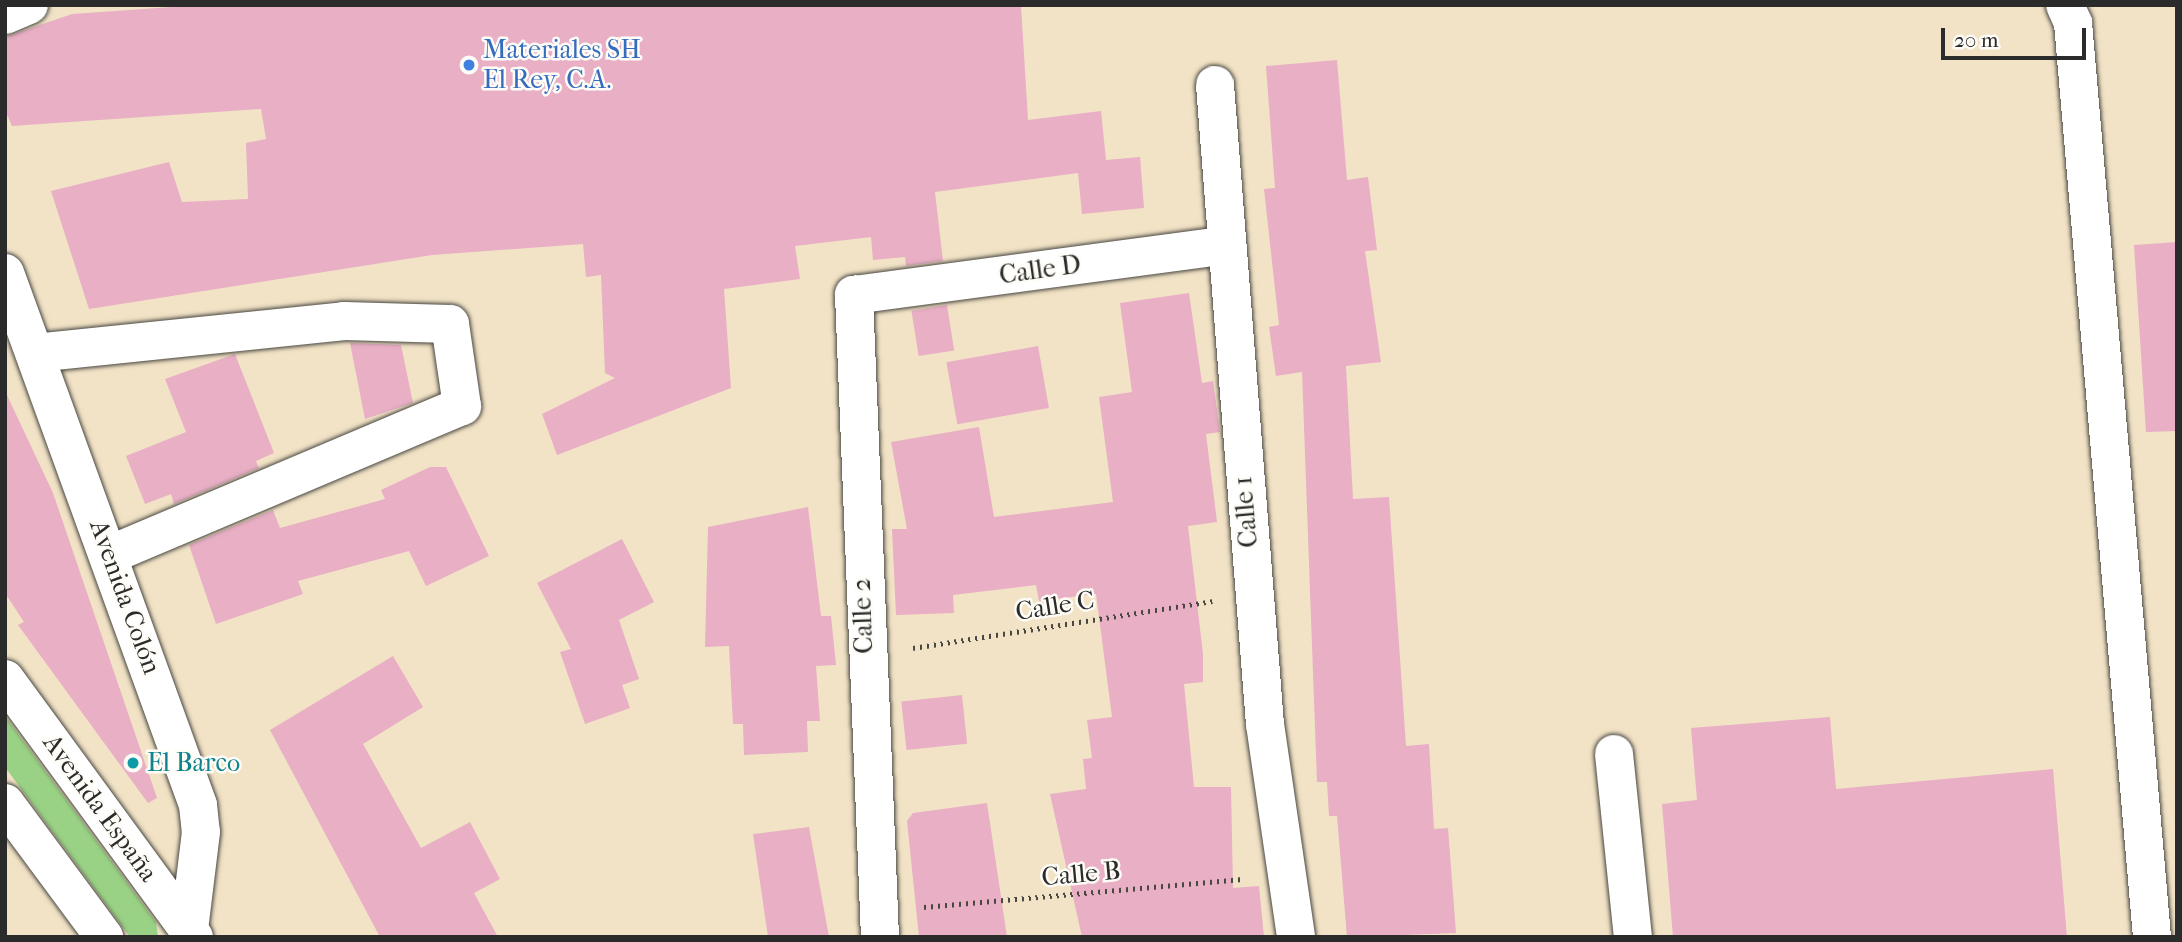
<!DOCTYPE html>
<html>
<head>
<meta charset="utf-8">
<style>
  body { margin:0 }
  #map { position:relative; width:2182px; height:942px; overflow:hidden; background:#f2e3c6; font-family:"IM FELL French Canon",serif }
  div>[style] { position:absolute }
  .green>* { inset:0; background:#9ad285 }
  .building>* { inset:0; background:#e8afc5; transform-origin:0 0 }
  .path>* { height:4.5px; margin-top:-2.25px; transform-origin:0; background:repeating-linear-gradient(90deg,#494742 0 2px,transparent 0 7px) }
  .roads { filter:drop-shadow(0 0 2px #494742) drop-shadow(0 0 2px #494742) }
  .minor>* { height:38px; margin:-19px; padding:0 19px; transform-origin:19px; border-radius:19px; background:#fff }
  .major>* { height:38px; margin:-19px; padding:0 19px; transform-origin:19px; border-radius:19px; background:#fff }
  .dots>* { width:19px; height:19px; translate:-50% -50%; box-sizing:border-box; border:4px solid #fdfcf7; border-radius:50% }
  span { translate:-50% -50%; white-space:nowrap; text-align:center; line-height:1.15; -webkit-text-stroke:5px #fdfcf7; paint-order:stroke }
  .shop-label { font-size:26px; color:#366cbe }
  .left { translate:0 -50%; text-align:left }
  .street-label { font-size:26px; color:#2b2b2b }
  .culture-label { font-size:26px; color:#0d838f }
  .frame { position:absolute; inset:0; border:7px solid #2b2b2b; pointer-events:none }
  .scale { position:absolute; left:1941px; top:28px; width:145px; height:32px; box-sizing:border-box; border:4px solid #2b2b2b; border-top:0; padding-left:9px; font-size:21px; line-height:24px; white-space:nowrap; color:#2b2b2b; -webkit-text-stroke:5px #fdfcf7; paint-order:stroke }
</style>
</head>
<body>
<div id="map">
  <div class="green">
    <div style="clip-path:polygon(5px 716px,156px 922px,158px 937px,130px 937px,5px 767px)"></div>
  </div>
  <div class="building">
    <div style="clip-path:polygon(200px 5px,1021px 5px,1028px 120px,1101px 111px,1106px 160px,1140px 157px,1144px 208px,1082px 214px,1078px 173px,935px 192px,943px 261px,906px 266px,905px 257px,873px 260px,871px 237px,795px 246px,800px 279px,724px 289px,731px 388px,557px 455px,542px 414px,615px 378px,605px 373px,601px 275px,586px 277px,583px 244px,432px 255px,89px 309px,51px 191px,169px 162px,182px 202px,248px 199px,246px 143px,266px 139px,261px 109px,12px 126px,5px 110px,5px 37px,72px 14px)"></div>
    <div style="clip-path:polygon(1337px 60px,1347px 180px,1368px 177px,1377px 250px,1365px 251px,1381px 362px,1346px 366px,1353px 499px,1389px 497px,1406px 746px,1429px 744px,1434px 829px,1448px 828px,1456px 933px,1347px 937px,1337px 816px,1329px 816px,1327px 782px,1317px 782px,1302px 372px,1276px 376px,1269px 327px,1279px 325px,1264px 189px,1275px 188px,1266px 66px)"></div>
    <div style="clip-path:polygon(2177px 242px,2177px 431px,2146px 432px,2134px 245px)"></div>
    <div style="clip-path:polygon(1189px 293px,1202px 383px,1213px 381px,1220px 432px,1206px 434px,1217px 522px,1188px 526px,1203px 654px,1203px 682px,1184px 684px,1194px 787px,1231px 787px,1233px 888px,1259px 886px,1264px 937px,1082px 937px,1050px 794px,1086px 789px,1083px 759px,1092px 758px,1087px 720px,1112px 717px,1096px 594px,1039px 601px,1036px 585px,953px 595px,954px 613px,896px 615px,892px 529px,907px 529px,891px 442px,979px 427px,994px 517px,1113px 502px,1099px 397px,1132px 392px,1120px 303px)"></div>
    <div style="left:947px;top:305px;width:46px;height:36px;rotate:81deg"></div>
    <div style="clip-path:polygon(350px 343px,401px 345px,413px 403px,365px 419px)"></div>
    <div style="left:1038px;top:346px;width:63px;height:93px;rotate:80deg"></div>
    <div style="clip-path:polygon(235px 354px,274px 453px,256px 461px,259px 468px,174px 504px,171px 494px,145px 504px,126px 456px,186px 432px,165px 379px)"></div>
    <div style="clip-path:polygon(5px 391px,53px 493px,157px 798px,148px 803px,18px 625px,24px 622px,5px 593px)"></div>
    <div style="clip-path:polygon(430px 467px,446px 467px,489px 556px,426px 586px,409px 551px,298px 581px,303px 594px,216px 624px,189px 545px,273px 510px,280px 528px,385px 499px,381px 490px)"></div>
    <div style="clip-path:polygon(808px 507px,821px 616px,831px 616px,836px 665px,816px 666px,820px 721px,807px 721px,808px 752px,744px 755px,743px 724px,733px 724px,729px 646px,705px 647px,708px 527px)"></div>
    <div style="clip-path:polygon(622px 539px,654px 602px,619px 620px,639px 679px,622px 685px,630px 708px,585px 724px,560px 652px,571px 649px,537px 583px)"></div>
    <div style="clip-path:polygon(393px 656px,423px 707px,363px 744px,421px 848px,470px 822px,500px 879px,474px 893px,498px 937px,380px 937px,270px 730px)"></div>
    <div style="left:962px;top:695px;width:49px;height:61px;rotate:84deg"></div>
    <div style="clip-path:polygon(1830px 717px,1836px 789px,2053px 769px,2067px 937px,1673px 937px,1662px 804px,1697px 800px,1691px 728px)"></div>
    <div style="clip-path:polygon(987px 803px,1007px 937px,919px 937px,907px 821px,913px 813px)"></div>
    <div style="clip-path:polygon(809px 827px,829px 937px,768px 937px,753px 834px)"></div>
  </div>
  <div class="path">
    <div style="left:913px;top:648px;width:303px;rotate:-8.9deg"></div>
    <div style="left:924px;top:907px;width:320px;rotate:-5deg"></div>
  </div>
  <div class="roads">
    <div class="minor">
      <div style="left:2065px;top:5px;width:20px;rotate:66deg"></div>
      <div style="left:2073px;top:23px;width:917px;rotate:85.06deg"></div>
      <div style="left:5px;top:15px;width:26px;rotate:-23deg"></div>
      <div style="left:1215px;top:85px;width:641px;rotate:85.53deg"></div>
      <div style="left:1265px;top:724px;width:215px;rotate:81.7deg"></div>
      <div style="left:5px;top:273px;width:566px;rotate:70.06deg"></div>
      <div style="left:198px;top:805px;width:27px;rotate:84deg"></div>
      <div style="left:201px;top:832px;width:99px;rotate:97deg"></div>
      <div style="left:35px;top:353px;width:311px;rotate:-5.9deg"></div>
      <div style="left:344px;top:321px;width:106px;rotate:1.6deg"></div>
      <div style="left:450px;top:324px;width:83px;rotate:81.7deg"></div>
      <div style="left:462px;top:406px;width:382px;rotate:157.1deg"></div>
      <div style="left:1614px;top:754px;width:184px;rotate:84.1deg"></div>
      <div style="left:880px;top:937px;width:643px;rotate:-92.32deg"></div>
      <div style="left:854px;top:295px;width:376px;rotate:-7.6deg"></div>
    </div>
    <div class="major">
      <div style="left:5px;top:679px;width:320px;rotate:53.8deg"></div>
      <div style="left:5px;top:803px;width:167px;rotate:53.5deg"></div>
    </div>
  </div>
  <div class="dots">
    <div style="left:469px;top:65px;background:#3f7fe0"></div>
    <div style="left:133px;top:763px;background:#0f9aa8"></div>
  </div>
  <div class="shop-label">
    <span class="left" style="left:483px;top:65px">Materiales SH<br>El Rey, C.A.</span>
  </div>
  <div class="street-label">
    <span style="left:1040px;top:270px;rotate:-8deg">Calle D</span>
    <span style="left:1246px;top:512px;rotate:-95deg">Calle 1</span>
    <span style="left:125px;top:597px;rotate:70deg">Avenida Colón</span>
    <span style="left:1055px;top:606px;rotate:-9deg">Calle C</span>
    <span style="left:863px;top:616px;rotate:-92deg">Calle 2</span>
    <span style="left:100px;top:808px;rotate:54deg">Avenida España</span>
    <span style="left:1081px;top:874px;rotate:-5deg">Calle B</span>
  </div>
  <div class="culture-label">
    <span class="left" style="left:147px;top:763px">El Barco</span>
  </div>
  <div class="frame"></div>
  <div class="scale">20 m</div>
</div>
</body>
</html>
